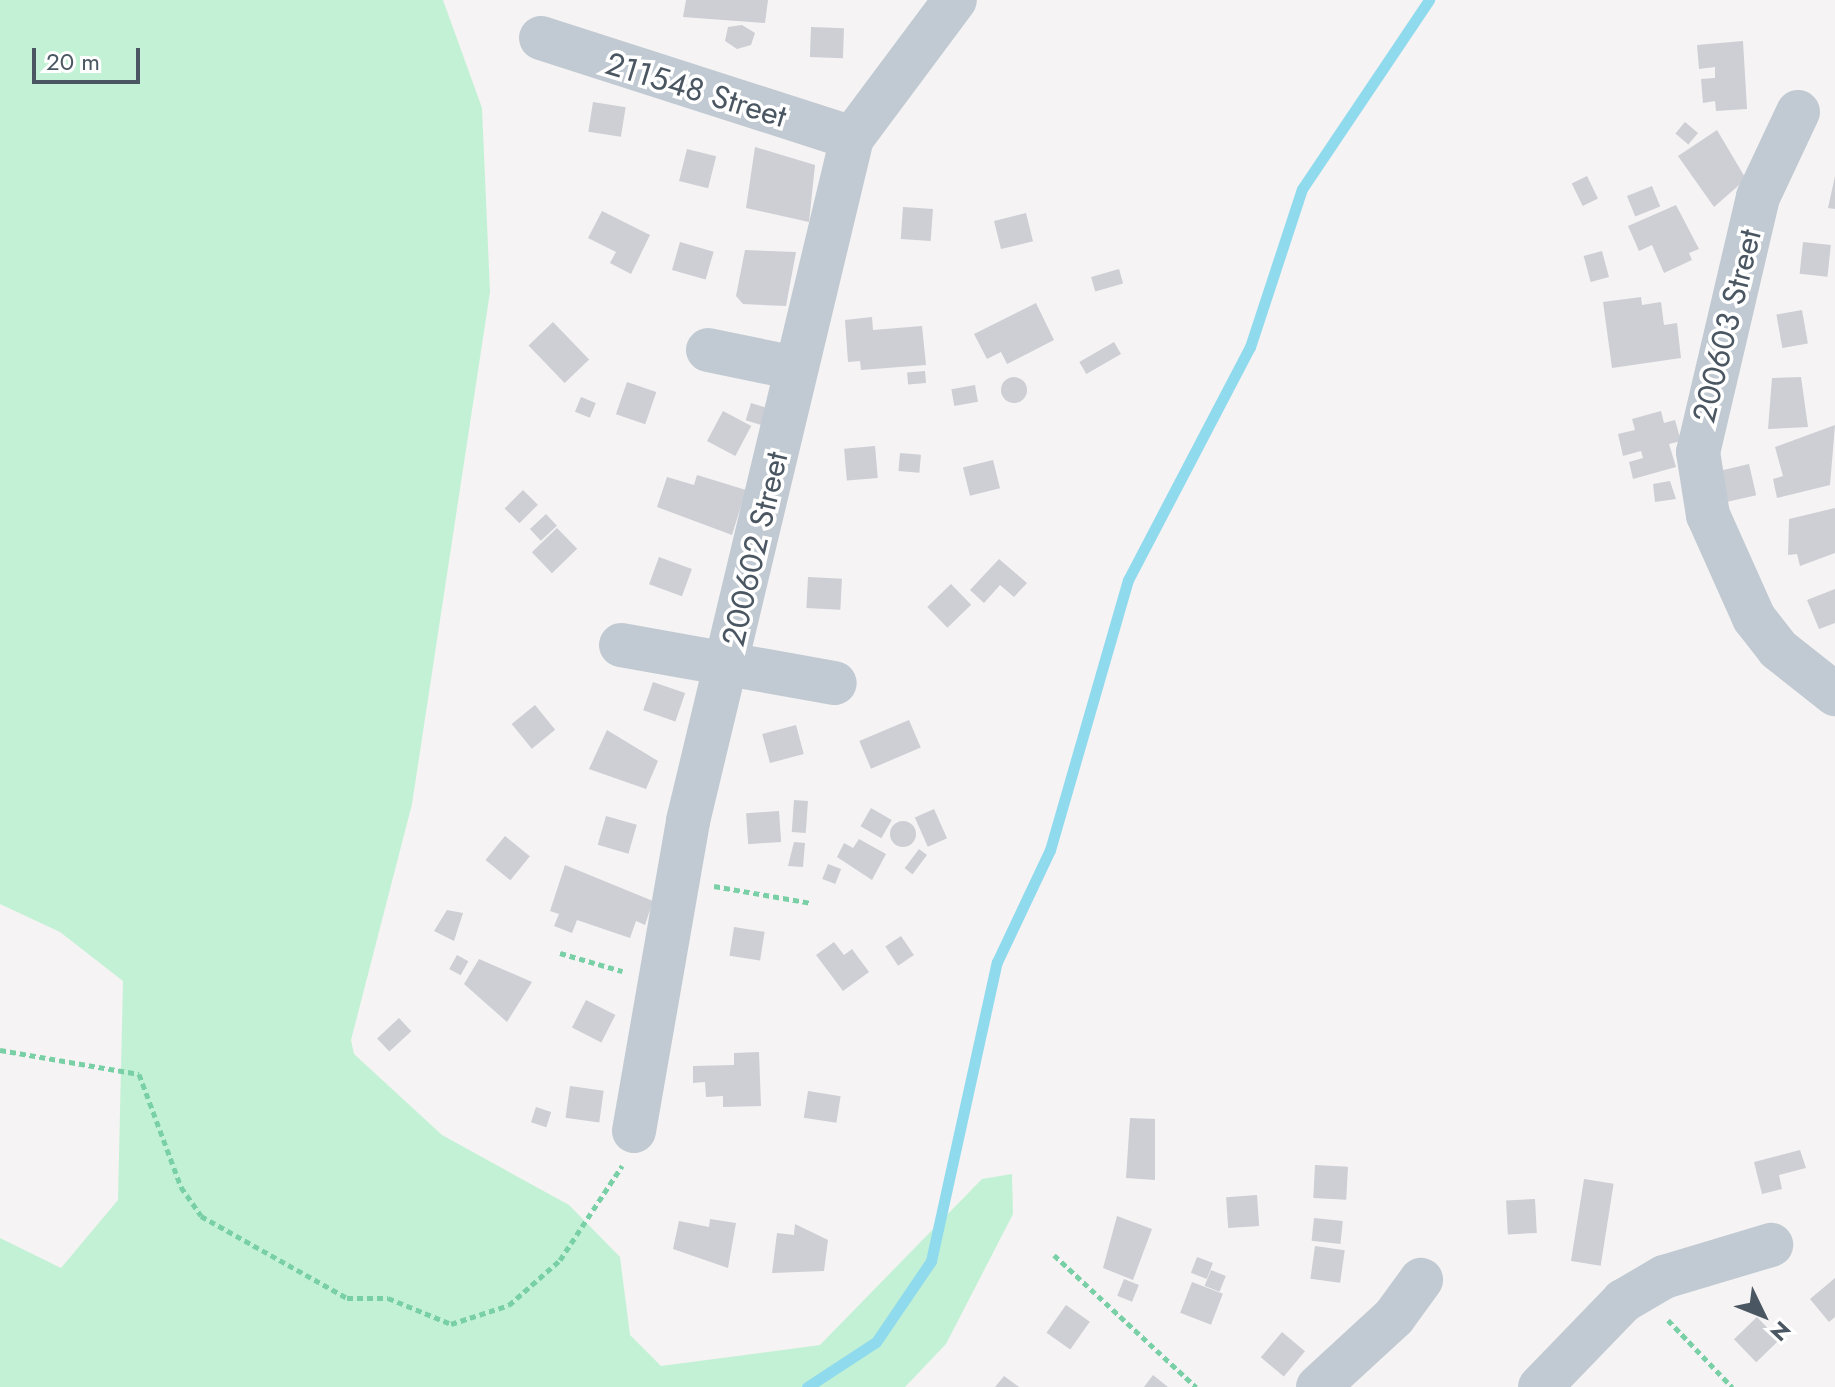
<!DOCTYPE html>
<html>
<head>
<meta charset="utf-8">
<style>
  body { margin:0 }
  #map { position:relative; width:1835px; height:1387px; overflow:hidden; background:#f5f3f3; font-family:Jost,sans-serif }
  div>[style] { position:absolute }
  .green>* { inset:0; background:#c3f1d5 }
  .stream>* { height:11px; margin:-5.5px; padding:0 5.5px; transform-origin:5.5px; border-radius:5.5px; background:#90daee }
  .building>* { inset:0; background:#cdcfd5; transform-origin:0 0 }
  .round { border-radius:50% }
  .path>* { height:5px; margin-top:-2.5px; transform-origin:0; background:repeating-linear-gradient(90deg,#7ad0a6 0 6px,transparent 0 10px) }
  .minor>* { height:44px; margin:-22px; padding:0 22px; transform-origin:22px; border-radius:22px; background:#c1cad2 }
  span { translate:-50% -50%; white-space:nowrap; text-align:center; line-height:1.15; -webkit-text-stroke:7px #fff; paint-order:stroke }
  .street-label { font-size:32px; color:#4a5661 }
  .north { position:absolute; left:1723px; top:1275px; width:80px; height:80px; -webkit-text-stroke:6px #fff; paint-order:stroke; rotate:133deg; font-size:22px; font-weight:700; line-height:32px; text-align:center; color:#4a5661 }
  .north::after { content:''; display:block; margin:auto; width:28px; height:36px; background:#4a5661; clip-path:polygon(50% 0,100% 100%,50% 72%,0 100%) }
  .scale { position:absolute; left:32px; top:48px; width:108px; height:36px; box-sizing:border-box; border:4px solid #4a5661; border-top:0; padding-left:10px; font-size:24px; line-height:28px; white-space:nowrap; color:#4a5661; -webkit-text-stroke:6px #fff; paint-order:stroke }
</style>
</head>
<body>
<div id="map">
  <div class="green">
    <div style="clip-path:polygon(0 0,443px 0,482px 108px,490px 292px,412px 804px,351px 1040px,354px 1054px,442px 1135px,569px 1205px,620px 1257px,630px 1335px,661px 1366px,820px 1345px,982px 1179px,1012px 1174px,1013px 1214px,946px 1344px,905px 1387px,0 1387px,0 1238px,61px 1268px,118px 1200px,123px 981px,60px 932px,0 904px)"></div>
  </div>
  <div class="stream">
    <div style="left:807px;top:1387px;width:82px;rotate:-33.1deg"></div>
    <div style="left:876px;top:1342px;width:98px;rotate:-55.8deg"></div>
    <div style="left:931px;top:1261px;width:306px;rotate:-77.6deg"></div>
    <div style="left:997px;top:962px;width:124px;rotate:-64.7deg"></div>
    <div style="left:1050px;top:850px;width:281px;rotate:-73.9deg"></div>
    <div style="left:1128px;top:580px;width:263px;rotate:-62.4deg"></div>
    <div style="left:1250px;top:347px;width:166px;rotate:-71.8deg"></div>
    <div style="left:1302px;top:189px;width:228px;rotate:-56.1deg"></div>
  </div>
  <div class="building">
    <div style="clip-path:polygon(686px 0,768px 0,765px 23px,683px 17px)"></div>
    <div style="clip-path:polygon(742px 25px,755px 33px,751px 45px,737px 49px,725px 41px,728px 27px)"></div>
    <div style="left:811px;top:27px;width:33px;height:30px;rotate:2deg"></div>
    <div style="clip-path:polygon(1743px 41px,1747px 109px,1716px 111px,1715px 101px,1703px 103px,1701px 79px,1715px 78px,1715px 67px,1699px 69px,1697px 45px)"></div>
    <div style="left:593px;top:102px;width:33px;height:30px;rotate:9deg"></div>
    <div style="left:1685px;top:122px;width:17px;height:15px;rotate:40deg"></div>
    <div style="clip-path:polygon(1717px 130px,1746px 179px,1714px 207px,1678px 156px)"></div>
    <div style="clip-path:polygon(755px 147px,815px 165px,809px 222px,746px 208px)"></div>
    <div style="left:687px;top:149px;width:30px;height:33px;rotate:14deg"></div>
    <div style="left:1587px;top:176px;width:25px;height:17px;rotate:64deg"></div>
    <div style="clip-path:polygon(1835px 176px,1835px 209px,1828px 208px)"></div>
    <div style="left:1652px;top:186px;width:22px;height:27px;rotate:68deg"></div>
    <div style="clip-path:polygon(1676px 205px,1699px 249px,1689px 253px,1692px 260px,1664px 273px,1652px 245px,1639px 251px,1628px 226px)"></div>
    <div style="left:903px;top:207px;width:30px;height:32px;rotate:4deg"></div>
    <div style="clip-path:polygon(602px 211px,650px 235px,631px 274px,610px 263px,616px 252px,588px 238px)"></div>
    <div style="left:1026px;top:213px;width:29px;height:33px;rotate:76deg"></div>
    <div style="left:680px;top:242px;width:35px;height:29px;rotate:16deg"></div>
    <div style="left:1803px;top:242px;width:28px;height:32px;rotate:6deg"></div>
    <div style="clip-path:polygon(745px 250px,796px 252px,786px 306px,743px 304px,736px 296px)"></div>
    <div style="left:1602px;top:251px;width:27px;height:19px;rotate:75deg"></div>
    <div style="left:1119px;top:269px;width:15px;height:29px;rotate:74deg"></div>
    <div style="clip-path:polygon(1641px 297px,1642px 305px,1661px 302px,1664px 325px,1677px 323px,1681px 358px,1612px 368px,1603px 302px)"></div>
    <div style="clip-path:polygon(1036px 303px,1054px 340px,1007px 364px,1001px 352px,987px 359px,974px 334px)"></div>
    <div style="left:1802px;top:310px;width:34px;height:26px;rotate:80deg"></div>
    <div style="clip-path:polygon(872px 317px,873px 330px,922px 326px,926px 365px,861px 370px,860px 361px,848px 362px,845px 320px)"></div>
    <div style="left:553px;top:322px;width:52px;height:34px;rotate:46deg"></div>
    <div style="left:1114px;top:342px;width:14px;height:40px;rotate:60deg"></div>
    <div style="left:925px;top:371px;width:12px;height:18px;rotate:85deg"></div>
    <div class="round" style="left:1001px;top:377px;width:26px;height:26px"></div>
    <div style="clip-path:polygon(1801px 377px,1808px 427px,1768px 429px,1772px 378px)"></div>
    <div style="left:627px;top:382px;width:31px;height:34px;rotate:19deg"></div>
    <div style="left:975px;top:385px;width:17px;height:24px;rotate:80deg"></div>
    <div style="left:581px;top:397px;width:16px;height:16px;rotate:22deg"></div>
    <div style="left:751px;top:403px;width:17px;height:18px;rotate:17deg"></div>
    <div style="left:723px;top:411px;width:32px;height:34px;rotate:28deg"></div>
    <div style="clip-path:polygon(1661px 411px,1664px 423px,1675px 420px,1681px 441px,1669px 444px,1676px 467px,1633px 479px,1629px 462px,1643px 458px,1641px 451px,1623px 456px,1618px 434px,1635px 430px,1632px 419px)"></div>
    <div style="clip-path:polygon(1835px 425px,1830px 485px,1777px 498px,1773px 479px,1783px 476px,1775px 447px)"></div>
    <div style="left:875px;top:446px;width:32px;height:31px;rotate:85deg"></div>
    <div style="left:900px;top:453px;width:21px;height:18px;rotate:5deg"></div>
    <div style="left:993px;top:460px;width:29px;height:31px;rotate:76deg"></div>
    <div style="left:1749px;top:464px;width:32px;height:34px;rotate:77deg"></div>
    <div style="clip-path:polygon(697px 475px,746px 490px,732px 535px,657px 507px,667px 477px,694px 485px)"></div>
    <div style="clip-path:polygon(1670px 481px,1676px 499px,1655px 502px,1653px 484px)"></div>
    <div style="left:523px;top:490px;width:21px;height:26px;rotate:45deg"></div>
    <div style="clip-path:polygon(1835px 508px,1835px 553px,1800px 566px,1797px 554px,1788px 555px,1789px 519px)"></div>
    <div style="left:546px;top:514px;width:16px;height:22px;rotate:47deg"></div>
    <div style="left:557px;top:528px;width:29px;height:35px;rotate:46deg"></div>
    <div style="left:659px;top:557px;width:35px;height:29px;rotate:20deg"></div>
    <div style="clip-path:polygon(999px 559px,1027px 583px,1014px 597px,1000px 585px,984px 603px,970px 590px)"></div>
    <div style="left:808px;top:577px;width:34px;height:31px;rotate:3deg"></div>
    <div style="left:951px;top:584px;width:29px;height:33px;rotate:46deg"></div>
    <div style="clip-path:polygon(1835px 589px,1835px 623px,1819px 629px,1807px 600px)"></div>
    <div style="left:653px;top:682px;width:34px;height:30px;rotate:19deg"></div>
    <div style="left:535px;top:705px;width:32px;height:30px;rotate:51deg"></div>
    <div style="left:909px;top:720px;width:30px;height:54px;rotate:67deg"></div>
    <div style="left:796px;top:725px;width:30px;height:35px;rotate:75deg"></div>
    <div style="clip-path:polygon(607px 730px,658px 761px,646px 789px,589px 769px)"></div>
    <div style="left:794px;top:800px;width:14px;height:32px;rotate:4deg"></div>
    <div style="left:871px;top:808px;width:24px;height:21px;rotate:30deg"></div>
    <div style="left:934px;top:809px;width:32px;height:21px;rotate:66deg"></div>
    <div style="left:779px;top:811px;width:31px;height:33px;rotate:86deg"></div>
    <div style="left:606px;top:816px;width:32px;height:30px;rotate:16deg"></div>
    <div class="round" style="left:890px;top:821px;width:26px;height:26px"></div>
    <div style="left:505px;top:836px;width:32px;height:31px;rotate:39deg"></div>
    <div style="clip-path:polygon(859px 839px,886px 854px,872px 880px,837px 857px,844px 843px,853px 848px)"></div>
    <div style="clip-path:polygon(794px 842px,805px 843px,803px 867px,788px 866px)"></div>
    <div style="left:919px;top:849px;width:10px;height:24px;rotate:37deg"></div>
    <div style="left:828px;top:864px;width:14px;height:16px;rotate:21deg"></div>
    <div style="clip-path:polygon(565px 865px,653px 901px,645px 925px,636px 921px,630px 938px,577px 920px,572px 933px,554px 926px,559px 914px,550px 911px)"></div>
    <div style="clip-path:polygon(447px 910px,463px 913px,454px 941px,434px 931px)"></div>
    <div style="left:734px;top:927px;width:31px;height:29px;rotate:9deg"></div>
    <div style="left:901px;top:936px;width:23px;height:19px;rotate:56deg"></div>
    <div style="clip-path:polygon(834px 942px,844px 955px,852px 949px,869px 972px,843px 991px,816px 955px)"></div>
    <div style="left:457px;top:955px;width:13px;height:16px;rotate:29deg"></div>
    <div style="clip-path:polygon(479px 959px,532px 982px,507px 1022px,464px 984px)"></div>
    <div style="left:586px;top:1000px;width:33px;height:31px;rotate:27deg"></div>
    <div style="left:399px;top:1018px;width:18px;height:30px;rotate:47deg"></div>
    <div style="clip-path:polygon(759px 1052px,761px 1106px,723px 1107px,723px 1096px,706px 1097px,705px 1082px,693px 1083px,693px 1066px,734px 1065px,734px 1053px)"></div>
    <div style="left:570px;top:1086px;width:34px;height:32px;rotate:8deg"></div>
    <div style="left:808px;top:1091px;width:33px;height:27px;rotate:9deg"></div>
    <div style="left:536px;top:1107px;width:16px;height:16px;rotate:18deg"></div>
    <div style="clip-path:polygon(1130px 1118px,1155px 1119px,1155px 1180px,1126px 1178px)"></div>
    <div style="clip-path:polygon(1800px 1150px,1806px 1168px,1779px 1175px,1782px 1189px,1762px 1194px,1754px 1162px)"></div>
    <div style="left:1315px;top:1165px;width:33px;height:33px;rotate:3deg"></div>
    <div style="left:1584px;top:1179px;width:30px;height:83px;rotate:9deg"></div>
    <div style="left:1257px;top:1195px;width:31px;height:31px;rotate:86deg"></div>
    <div style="left:1535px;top:1199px;width:34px;height:29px;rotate:87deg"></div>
    <div style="clip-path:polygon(1117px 1216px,1152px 1229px,1133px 1280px,1103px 1268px)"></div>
    <div style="left:1314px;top:1218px;width:29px;height:23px;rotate:6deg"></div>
    <div style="clip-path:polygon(710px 1219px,736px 1223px,728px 1268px,673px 1249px,679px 1221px,709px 1227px)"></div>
    <div style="clip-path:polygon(795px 1224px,828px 1240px,824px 1271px,772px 1273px,777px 1233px,794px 1235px)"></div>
    <div style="left:1315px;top:1246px;width:30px;height:33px;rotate:8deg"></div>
    <div style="left:1197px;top:1257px;width:17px;height:17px;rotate:21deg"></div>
    <div style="left:1211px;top:1270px;width:16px;height:17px;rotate:22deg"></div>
    <div style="clip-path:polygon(1835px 1278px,1835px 1317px,1829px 1322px,1810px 1299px)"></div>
    <div style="left:1124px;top:1279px;width:16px;height:18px;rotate:22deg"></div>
    <div style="left:1192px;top:1282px;width:33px;height:33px;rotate:21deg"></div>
    <div style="left:1066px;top:1305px;width:29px;height:34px;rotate:35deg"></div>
    <div style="left:1757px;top:1317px;width:32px;height:32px;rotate:46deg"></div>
    <div style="left:1282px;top:1332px;width:30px;height:33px;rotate:40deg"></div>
    <div style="clip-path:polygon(1153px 1375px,1168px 1387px,1144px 1387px)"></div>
    <div style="clip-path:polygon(1004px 1376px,1019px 1387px,995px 1387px)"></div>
  </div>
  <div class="path">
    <div style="left:714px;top:886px;width:98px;rotate:9.9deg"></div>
    <div style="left:560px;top:953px;width:65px;rotate:16.2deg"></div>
    <div style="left:0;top:1050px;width:141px;rotate:9.8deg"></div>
    <div style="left:139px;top:1074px;width:121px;rotate:69.6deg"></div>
    <div style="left:181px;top:1187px;width:35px;rotate:55deg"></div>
    <div style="left:201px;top:1216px;width:167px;rotate:29.3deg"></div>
    <div style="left:347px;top:1298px;width:41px"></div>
    <div style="left:388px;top:1298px;width:68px;rotate:22.4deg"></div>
    <div style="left:451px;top:1324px;width:61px;rotate:-18.1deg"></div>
    <div style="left:509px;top:1305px;width:68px;rotate:-41.4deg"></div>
    <div style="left:560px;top:1260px;width:113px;rotate:-56.6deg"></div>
    <div style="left:1054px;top:1255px;width:194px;rotate:42.9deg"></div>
    <div style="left:1668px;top:1320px;width:93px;rotate:46.3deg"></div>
  </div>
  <div class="minor">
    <div style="left:541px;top:38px;width:327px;rotate:17.8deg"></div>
    <div style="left:1798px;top:112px;width:94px;rotate:115.2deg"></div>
    <div style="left:1758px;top:197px;width:262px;rotate:103.2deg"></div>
    <div style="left:1698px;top:452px;width:64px;rotate:81deg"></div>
    <div style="left:1708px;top:515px;width:113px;rotate:65.9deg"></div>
    <div style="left:1754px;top:618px;width:39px;rotate:52deg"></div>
    <div style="left:1778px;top:649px;width:73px;rotate:38.3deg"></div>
    <div style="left:708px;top:350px;width:90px;rotate:11.6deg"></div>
    <div style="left:621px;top:645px;width:217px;rotate:10.1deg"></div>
    <div style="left:634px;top:1131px;width:315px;rotate:-80.1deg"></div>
    <div style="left:688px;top:821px;width:702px;rotate:-76.5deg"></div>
    <div style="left:852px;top:138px;width:172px;rotate:-53.3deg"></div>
    <div style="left:1318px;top:1387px;width:103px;rotate:-42.6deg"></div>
    <div style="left:1394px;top:1317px;width:46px;rotate:-53.9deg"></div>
    <div style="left:1540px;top:1387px;width:120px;rotate:-46deg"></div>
    <div style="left:1623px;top:1301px;width:48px;rotate:-30.3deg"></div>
    <div style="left:1664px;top:1277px;width:112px;rotate:-16.7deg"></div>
  </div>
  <div class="street-label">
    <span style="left:696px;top:90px;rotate:17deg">211548 Street</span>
    <span style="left:1727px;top:326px;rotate:-76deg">200603 Street</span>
    <span style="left:755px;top:549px;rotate:-77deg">200602 Street</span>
  </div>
  <div class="north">N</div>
  <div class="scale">20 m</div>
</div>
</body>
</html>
